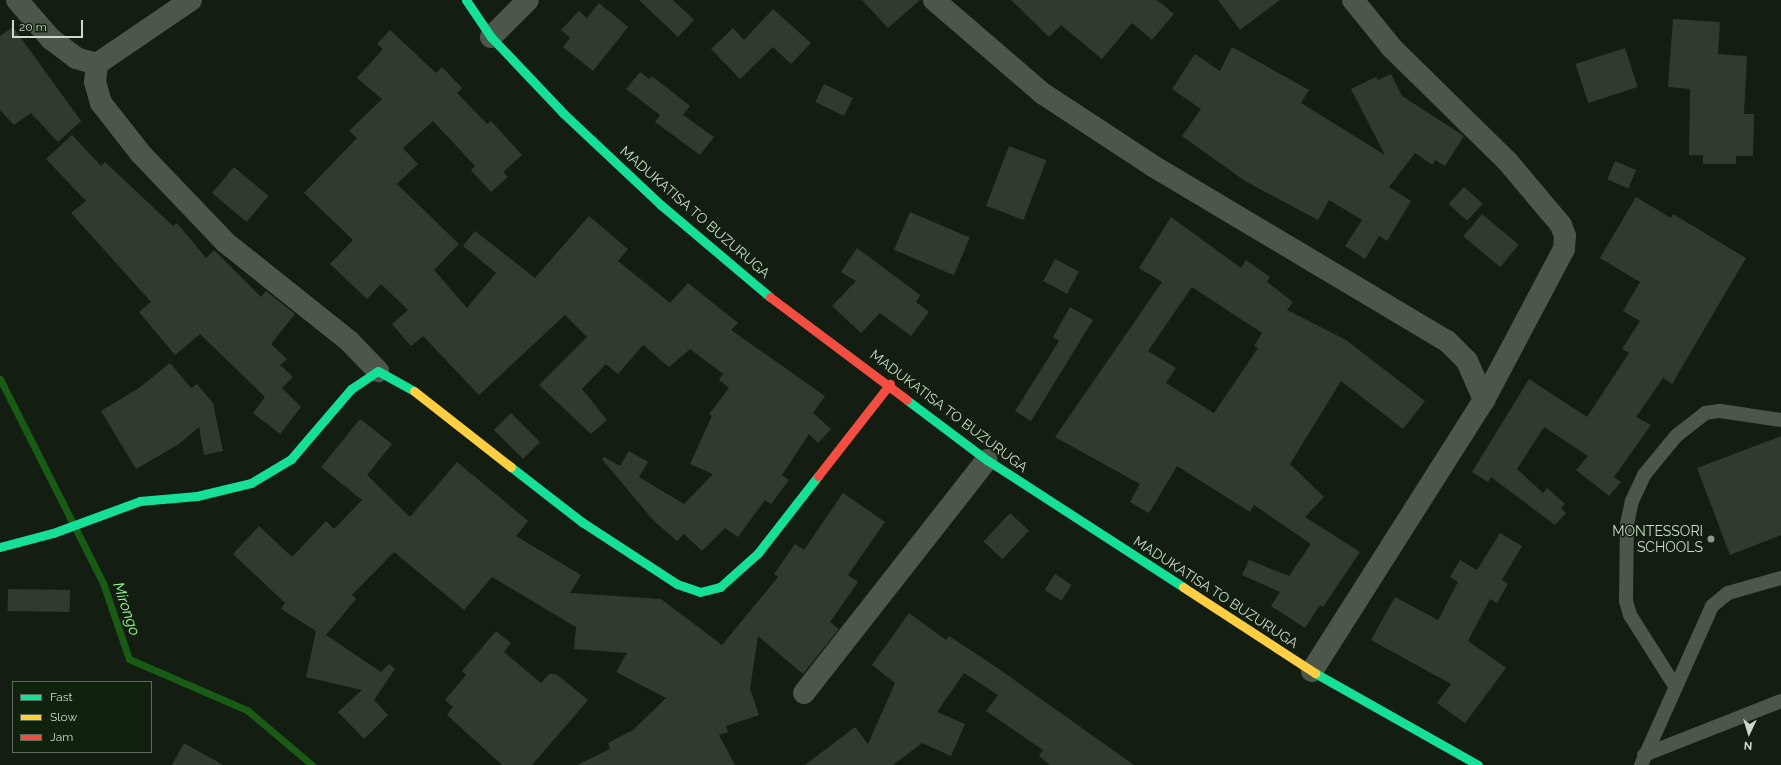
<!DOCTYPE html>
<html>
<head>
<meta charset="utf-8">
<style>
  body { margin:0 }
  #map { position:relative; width:1781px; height:765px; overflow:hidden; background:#141d12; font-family:Raleway,sans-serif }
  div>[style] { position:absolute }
  .stream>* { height:7px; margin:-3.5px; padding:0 3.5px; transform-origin:3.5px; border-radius:3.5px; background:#195b14 }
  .building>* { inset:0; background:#2f3c2d; transform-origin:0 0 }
  .lane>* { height:14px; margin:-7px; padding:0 7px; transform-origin:7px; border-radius:7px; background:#4c564a }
  .street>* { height:22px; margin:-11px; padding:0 11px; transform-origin:11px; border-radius:11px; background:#4c564a }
  .fast>* { height:9px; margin:-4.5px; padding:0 4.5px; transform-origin:4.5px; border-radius:4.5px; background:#16e098 }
  .slow>* { height:9px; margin:-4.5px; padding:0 4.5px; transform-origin:4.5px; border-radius:4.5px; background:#ffcf43 }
  .jam>* { height:9px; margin:-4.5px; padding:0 4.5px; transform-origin:4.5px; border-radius:4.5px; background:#f24e42 }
  .dots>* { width:11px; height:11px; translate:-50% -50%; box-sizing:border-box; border:2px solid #10210e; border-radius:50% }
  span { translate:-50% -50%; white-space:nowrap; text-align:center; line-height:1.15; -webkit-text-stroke:3px #10210e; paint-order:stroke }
  .street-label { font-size:14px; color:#cdd9cc }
  .poi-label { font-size:14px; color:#cdd9cc }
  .right { translate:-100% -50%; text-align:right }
  .water-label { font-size:15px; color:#a0fb96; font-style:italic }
  .legend { position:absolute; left:12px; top:681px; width:140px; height:72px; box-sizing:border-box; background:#10210e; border:1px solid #5c6b5a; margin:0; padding:5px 7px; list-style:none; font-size:12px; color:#cdd9cc }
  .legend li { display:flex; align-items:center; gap:8px; height:20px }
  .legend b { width:20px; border:1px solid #5c6b5a }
  .north { position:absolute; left:1729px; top:713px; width:40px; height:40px; -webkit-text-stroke:3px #10210e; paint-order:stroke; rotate:184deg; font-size:11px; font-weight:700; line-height:16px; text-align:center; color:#cdd9cc }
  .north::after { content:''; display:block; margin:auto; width:14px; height:18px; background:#cdd9cc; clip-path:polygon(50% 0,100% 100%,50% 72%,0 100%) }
  .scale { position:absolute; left:12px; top:20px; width:71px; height:18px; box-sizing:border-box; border:2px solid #cdd9cc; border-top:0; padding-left:5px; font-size:12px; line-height:14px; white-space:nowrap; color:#cdd9cc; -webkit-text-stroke:3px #10210e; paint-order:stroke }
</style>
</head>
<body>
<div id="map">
  <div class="stream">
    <div style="left:0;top:379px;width:229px;rotate:63.2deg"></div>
    <div style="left:103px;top:583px;width:80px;rotate:71.1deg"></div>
    <div style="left:129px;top:659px;width:129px;rotate:23.4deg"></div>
    <div style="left:247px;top:710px;width:85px;rotate:40.2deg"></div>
  </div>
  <div class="building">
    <div style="clip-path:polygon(639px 0,673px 0,694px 20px,678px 37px)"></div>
    <div style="clip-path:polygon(862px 0,920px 0,888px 28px)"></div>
    <div style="clip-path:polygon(1011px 0,1157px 0,1174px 14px,1152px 40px,1132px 23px,1102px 59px,1061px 25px,1049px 37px)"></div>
    <div style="clip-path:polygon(1218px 0,1280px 0,1240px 30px)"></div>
    <div style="clip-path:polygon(599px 3px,628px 27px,593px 71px,563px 47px,570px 38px,561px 30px,579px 11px,587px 18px)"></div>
    <div style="clip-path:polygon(773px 9px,811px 43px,791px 64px,773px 47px,740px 79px,711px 49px,733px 28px,744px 40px)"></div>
    <div style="clip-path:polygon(1673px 19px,1720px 22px,1718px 54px,1747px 56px,1744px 114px,1754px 114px,1753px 156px,1736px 156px,1736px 164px,1703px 164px,1703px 155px,1689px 155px,1690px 89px,1668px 87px)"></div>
    <div style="clip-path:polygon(13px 27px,81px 121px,58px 142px,31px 113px,14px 125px,0 110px,0 36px)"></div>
    <div style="clip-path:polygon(390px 30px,436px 73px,442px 67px,462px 88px,457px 93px,487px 124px,491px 121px,522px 155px,503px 172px,508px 177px,491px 192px,471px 170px,475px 166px,433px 121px,403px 148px,418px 164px,397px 184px,459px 244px,434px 270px,467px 308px,496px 273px,463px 246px,475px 231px,535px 278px,589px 216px,628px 249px,618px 261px,670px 303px,688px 283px,738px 323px,731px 330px,825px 396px,813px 413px,831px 429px,818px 443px,809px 434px,782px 475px,789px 480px,771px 504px,765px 500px,738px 537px,725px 528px,702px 551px,684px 534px,677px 541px,654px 521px,602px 459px,604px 457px,620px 466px,629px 451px,648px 462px,639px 477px,684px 504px,713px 474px,690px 464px,712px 416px,709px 414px,729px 388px,719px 380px,723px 374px,690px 349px,669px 367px,643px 345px,618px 374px,606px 364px,582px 389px,607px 420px,591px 434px,539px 385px,587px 337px,565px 315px,479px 395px,423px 336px,411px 346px,392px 324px,408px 310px,381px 284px,367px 299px,330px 264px,353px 240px,304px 193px,357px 138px,349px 131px,382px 99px,357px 78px,383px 49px,377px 44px)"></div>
    <div style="clip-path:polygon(1232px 47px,1309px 90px,1301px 103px,1385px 155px,1351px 89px,1376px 77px,1378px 80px,1391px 74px,1402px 96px,1464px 136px,1445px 166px,1435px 160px,1433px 165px,1415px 153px,1389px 187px,1411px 201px,1387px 241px,1379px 236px,1365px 259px,1345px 246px,1362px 220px,1329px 200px,1318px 220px,1245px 181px,1182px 136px,1201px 109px,1172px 89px,1195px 54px,1220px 71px)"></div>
    <div style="left:1625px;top:48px;width:41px;height:52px;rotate:72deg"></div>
    <div style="clip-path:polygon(640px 72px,649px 79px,652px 76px,690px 106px,683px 115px,714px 137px,700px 155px,655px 122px,660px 115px,626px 89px)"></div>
    <div style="left:824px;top:84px;width:32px;height:20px;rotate:26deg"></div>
    <div style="clip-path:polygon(72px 135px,101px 166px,105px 162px,173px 226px,177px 223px,206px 258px,214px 250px,261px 297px,266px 291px,295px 314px,271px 344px,287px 359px,280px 365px,293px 377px,282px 388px,301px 407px,280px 434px,253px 413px,265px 397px,200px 334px,175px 355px,139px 312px,151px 302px,71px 213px,86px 201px,46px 159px)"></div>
    <div style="left:1009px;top:146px;width:40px;height:64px;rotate:21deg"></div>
    <div style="left:1615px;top:161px;width:23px;height:20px;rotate:23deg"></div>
    <div style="left:234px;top:167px;width:45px;height:34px;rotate:40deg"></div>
    <div style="left:1464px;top:187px;width:25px;height:23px;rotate:42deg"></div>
    <div style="clip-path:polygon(1636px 197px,1671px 218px,1673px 214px,1746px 258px,1672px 384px,1663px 378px,1636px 417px,1651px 425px,1614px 477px,1621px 482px,1609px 496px,1576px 470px,1588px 456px,1544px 427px,1517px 469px,1543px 493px,1547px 488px,1565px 504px,1561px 508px,1566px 513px,1555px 525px,1491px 477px,1488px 482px,1472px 472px,1529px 379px,1587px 417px,1629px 353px,1622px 349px,1640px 321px,1623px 311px,1640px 282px,1600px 258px)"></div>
    <div style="left:910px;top:212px;width:65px;height:41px;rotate:23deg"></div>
    <div style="left:1482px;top:214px;width:48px;height:29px;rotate:40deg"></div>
    <div style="clip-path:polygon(evenodd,1171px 217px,1241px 268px,1246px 260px,1270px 277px,1267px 282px,1293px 302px,1287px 310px,1346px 340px,1425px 401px,1403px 429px,1341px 381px,1290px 464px,1324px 497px,1305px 517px,1360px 552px,1323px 607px,1320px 605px,1305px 628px,1271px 606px,1280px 592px,1242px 575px,1249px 560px,1289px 576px,1311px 544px,1254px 505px,1250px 512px,1177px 466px,1149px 513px,1130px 502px,1140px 484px,1055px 437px,1162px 282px,1139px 268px,1171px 217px,1192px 287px,1262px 333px,1254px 346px,1258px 348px,1214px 413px,1166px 383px,1176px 368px,1148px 351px,1192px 287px)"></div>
    <div style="clip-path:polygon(857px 248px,920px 295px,916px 302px,929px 312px,911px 336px,880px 313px,861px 333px,832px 306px,856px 281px,841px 272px)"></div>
    <div style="left:1055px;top:259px;width:27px;height:25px;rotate:28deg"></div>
    <div style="clip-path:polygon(1070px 307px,1093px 320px,1031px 421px,1015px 411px,1059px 341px,1053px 337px)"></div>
    <div style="clip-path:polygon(170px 363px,191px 388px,197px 384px,213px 403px,223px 451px,204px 455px,199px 427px,179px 444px,136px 469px,101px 411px,139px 388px)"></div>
    <div style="left:511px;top:413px;width:41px;height:24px;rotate:45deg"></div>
    <div style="clip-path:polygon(360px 419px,392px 444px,367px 475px,410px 517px,457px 462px,528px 521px,516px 536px,581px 575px,570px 593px,661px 599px,722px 645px,778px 577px,774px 574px,795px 544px,804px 550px,843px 493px,885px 522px,848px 575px,858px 582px,830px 622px,839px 629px,803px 674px,758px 636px,750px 689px,759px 715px,726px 726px,728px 732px,719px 735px,735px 765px,577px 765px,610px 749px,608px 743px,633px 730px,666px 698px,616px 672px,627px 653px,574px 649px,576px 627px,492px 577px,464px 610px,394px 552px,352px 595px,356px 599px,326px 635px,381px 672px,389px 664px,395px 669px,374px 700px,388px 715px,364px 739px,338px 712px,362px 690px,306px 677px,316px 631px,281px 609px,285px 603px,233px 554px,259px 526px,292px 557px,326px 521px,334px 529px,362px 500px,321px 467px)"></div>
    <div style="clip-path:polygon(1781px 436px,1781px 535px,1730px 555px,1697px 468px)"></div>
    <div style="left:1010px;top:513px;width:26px;height:39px;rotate:43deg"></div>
    <div style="clip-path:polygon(1500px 533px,1522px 546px,1502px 580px,1508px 584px,1497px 603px,1490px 599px,1468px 641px,1506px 668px,1465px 723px,1437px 703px,1451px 684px,1371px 640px,1395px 597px,1438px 620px,1458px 582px,1450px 577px,1460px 560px,1477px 570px)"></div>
    <div style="left:1055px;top:574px;width:20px;height:19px;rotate:33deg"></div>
    <div style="left:8px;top:589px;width:62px;height:22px;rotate:1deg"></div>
    <div style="clip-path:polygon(909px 613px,946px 640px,949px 636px,996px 667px,1134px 765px,1050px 765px,1039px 756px,1043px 750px,986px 711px,998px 695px,964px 673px,937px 712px,965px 724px,951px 756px,922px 743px,893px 765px,805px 765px,855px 727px,868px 744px,895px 683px,872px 665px)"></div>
    <div style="clip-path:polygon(496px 631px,511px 643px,504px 652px,541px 683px,549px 674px,556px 674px,588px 700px,532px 765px,502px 765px,447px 715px,453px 707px,445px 700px,466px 675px,462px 671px)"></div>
    <div style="clip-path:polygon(184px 743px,223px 765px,172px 765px)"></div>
  </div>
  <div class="lane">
    <div style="left:1675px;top:686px;width:84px;rotate:-122.4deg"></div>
    <div style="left:1630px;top:615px;width:15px;rotate:-106deg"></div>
    <div style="left:1626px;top:601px;width:77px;rotate:-89.3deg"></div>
    <div style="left:1627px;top:524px;width:24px;rotate:-78deg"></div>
    <div style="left:1632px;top:501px;width:29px;rotate:-65deg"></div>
    <div style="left:1644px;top:475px;width:50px;rotate:-50.6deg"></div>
    <div style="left:1676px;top:436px;width:37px;rotate:-38deg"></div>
    <div style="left:1705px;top:413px;width:15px;rotate:-8deg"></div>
    <div style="left:1720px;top:411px;width:62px;rotate:8.4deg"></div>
    <div style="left:1644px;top:755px;width:147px;rotate:-21.5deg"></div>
    <div style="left:1641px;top:765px;width:174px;rotate:-65.9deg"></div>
    <div style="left:1712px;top:606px;width:21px;rotate:-39deg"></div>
    <div style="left:1728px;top:593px;width:55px;rotate:-15.8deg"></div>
  </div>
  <div class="street">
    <div style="left:17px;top:0;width:52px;rotate:48.9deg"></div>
    <div style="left:51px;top:39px;width:31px;rotate:37deg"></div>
    <div style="left:76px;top:58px;width:22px;rotate:16deg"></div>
    <div style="left:191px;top:0;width:114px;rotate:145.8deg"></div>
    <div style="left:97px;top:64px;width:18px;rotate:96deg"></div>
    <div style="left:95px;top:82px;width:22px;rotate:74deg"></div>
    <div style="left:101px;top:103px;width:65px;rotate:51.9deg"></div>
    <div style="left:141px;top:154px;width:122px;rotate:46.3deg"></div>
    <div style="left:225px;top:242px;width:159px;rotate:38.6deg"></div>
    <div style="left:349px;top:341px;width:42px;rotate:46deg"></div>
    <div style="left:934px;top:0;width:143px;rotate:40.7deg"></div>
    <div style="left:1042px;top:93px;width:133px;rotate:33.3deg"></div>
    <div style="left:1153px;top:166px;width:342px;rotate:30.8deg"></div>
    <div style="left:1447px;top:341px;width:28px;rotate:45deg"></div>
    <div style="left:1467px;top:361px;width:43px;rotate:66.4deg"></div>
    <div style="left:491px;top:37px;width:52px;rotate:-45deg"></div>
    <div style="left:1312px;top:671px;width:321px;rotate:-57.6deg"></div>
    <div style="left:1484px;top:400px;width:171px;rotate:-62.1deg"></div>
    <div style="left:1564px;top:249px;width:13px;rotate:-86deg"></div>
    <div style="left:1565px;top:236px;width:12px;rotate:-110deg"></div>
    <div style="left:1561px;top:225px;width:82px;rotate:-130.1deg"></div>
    <div style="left:1508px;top:162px;width:163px;rotate:-135.5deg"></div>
    <div style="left:1392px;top:48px;width:62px;rotate:-129.1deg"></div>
    <div style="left:804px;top:693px;width:296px;rotate:-51.9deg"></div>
  </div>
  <div class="fast">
    <div style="left:466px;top:0;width:45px;rotate:56deg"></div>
    <div style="left:491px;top:37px;width:105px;rotate:46.5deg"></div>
    <div style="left:563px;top:113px;width:134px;rotate:43.2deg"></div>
    <div style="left:661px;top:205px;width:143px;rotate:40.2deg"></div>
    <div style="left:907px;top:400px;width:100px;rotate:36.9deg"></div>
    <div style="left:987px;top:460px;width:234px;rotate:32.9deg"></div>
    <div style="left:511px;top:467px;width:90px;rotate:37.8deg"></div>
    <div style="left:582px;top:522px;width:113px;rotate:33.1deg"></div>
    <div style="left:677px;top:584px;width:24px;rotate:19deg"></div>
    <div style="left:700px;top:592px;width:21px;rotate:-14deg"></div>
    <div style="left:720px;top:587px;width:51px;rotate:-41.8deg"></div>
    <div style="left:758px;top:553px;width:98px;rotate:-52.1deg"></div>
    <div style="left:0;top:547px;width:55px;rotate:-14.8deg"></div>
    <div style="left:53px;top:533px;width:93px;rotate:-20.2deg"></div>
    <div style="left:140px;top:501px;width:57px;rotate:-5deg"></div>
    <div style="left:197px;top:496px;width:56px;rotate:-13.5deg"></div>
    <div style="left:251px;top:483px;width:47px;rotate:-31deg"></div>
    <div style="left:291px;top:459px;width:92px;rotate:-49.4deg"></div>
    <div style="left:351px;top:389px;width:32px;rotate:-34deg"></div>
    <div style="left:378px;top:371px;width:41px;rotate:29.1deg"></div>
    <div style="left:1315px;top:673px;width:187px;rotate:29.4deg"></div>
  </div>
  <div class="slow">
    <div style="left:414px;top:391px;width:123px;rotate:38.1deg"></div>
    <div style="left:1183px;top:587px;width:158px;rotate:33.1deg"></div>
  </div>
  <div class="jam">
    <div style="left:770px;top:297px;width:171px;rotate:36.9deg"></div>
    <div style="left:818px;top:476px;width:117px;rotate:-52deg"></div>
  </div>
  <div class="dots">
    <div style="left:1711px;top:539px;background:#8c978b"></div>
  </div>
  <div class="street-label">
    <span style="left:695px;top:212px;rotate:41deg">MADUKATISA TO BUZURUGA</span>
    <span style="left:949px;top:411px;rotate:37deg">MADUKATISA TO BUZURUGA</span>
    <span style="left:1216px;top:592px;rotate:33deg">MADUKATISA TO BUZURUGA</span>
  </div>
  <div class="poi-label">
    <span class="right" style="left:1703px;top:539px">MONTESSORI<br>SCHOOLS</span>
  </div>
  <div class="water-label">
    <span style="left:126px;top:609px;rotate:71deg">Mirongo</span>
  </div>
  <ul class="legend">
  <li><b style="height:5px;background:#16e098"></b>Fast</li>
  <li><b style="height:5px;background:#ffcf43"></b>Slow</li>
  <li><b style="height:5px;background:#f24e42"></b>Jam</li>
  </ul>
  <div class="north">N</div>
  <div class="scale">20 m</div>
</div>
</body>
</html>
